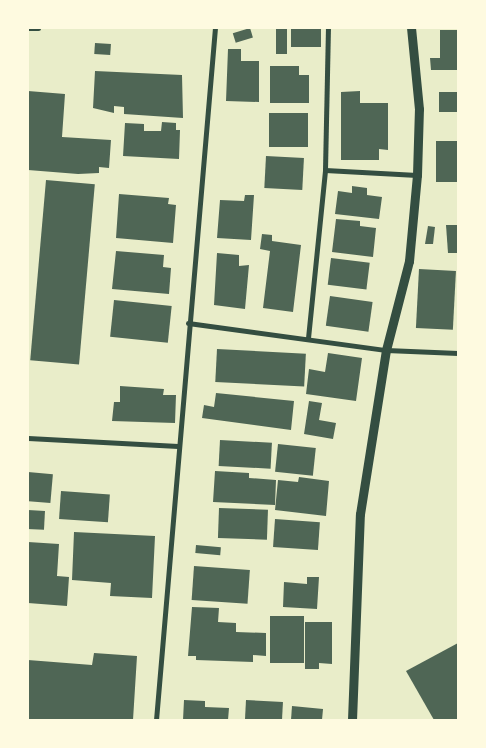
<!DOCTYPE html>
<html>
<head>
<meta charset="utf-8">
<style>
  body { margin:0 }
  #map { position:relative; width:486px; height:748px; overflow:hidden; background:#e9edc9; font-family:"PT Sans",sans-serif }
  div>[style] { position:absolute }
  .building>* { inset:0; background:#4f6655; transform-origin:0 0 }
  .minor>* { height:5px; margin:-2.5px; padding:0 2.5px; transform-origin:2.5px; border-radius:2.5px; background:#344e41 }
  .tertiary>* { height:9px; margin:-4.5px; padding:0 4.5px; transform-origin:4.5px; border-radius:4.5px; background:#344e41 }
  span { translate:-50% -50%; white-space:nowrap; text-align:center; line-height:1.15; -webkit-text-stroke:4.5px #fefae0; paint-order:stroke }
  .frame { position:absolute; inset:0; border:29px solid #fefae0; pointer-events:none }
</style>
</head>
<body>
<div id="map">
  <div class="building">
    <div style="left:250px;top:28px;width:10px;height:18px;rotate:73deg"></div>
    <div style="left:276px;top:28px;width:11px;height:26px"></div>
    <div style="left:291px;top:28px;width:30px;height:19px"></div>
    <div style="clip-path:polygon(440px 30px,458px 30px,458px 70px,431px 70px,430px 58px,440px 58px)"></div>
    <div style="left:95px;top:43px;width:16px;height:11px;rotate:4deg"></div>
    <div style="clip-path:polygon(228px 49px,241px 49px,241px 61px,259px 61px,259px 102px,226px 101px)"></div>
    <div style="clip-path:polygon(270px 66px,299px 66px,299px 75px,309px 75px,309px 103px,270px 103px)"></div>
    <div style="clip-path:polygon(95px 71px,182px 75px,183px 118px,124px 114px,124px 107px,114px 106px,114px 113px,93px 108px)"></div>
    <div style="clip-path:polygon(28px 91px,65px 94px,62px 137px,111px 140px,109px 168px,99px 167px,99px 173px,78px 174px,28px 170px)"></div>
    <div style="clip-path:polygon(360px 91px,360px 103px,388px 103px,388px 150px,379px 149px,379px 160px,341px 160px,341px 92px)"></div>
    <div style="left:439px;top:92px;width:19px;height:20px"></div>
    <div style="left:308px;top:113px;width:34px;height:39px;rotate:90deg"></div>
    <div style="clip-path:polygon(162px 122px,176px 123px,176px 130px,180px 130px,179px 159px,123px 156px,125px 123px,144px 124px,144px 131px,161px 131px)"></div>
    <div style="left:458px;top:141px;width:41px;height:22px;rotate:90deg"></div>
    <div style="left:266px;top:156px;width:38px;height:32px;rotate:3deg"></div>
    <div style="left:46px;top:180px;width:49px;height:181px;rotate:5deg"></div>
    <div style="clip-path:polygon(352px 186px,367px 188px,367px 195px,382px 197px,379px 219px,335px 214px,338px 191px,352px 193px)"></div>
    <div style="clip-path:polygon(119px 194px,169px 198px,168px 204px,176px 205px,173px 243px,116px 238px)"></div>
    <div style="clip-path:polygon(245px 195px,254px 195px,251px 240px,217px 238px,220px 200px,244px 201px)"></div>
    <div style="clip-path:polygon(336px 219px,360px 221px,360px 226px,376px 228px,373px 257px,332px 252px)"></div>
    <div style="clip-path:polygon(446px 225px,458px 225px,458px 253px,448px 253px)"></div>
    <div style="clip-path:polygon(428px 226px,435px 227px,433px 244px,425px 244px)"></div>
    <div style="clip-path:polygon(262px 234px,272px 235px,272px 241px,301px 245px,293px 312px,263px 308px,270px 251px,260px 249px)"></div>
    <div style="clip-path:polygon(116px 251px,164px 255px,163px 267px,171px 268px,169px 294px,112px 289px)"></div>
    <div style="clip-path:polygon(217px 253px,239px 255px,239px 266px,249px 265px,245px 309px,214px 305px)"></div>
    <div style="left:331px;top:258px;width:39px;height:27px;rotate:7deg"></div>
    <div style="left:419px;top:269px;width:37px;height:59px;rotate:3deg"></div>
    <div style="left:330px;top:296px;width:43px;height:30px;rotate:8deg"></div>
    <div style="left:114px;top:300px;width:58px;height:37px;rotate:6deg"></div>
    <div style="left:217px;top:349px;width:89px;height:33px;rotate:3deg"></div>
    <div style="clip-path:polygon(328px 353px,362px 358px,356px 401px,306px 394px,309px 369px,325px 372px)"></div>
    <div style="clip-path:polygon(120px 386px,164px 389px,163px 395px,176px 395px,175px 423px,112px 421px,114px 402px,120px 402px)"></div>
    <div style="clip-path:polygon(216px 393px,294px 401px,291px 430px,202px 418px,204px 405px,214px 407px)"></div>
    <div style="clip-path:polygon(309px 401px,322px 403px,319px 420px,336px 423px,333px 439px,304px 434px)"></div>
    <div style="left:220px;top:440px;width:52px;height:26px;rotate:3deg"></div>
    <div style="left:278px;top:444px;width:38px;height:28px;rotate:6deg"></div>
    <div style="clip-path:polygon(215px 471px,249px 473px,249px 478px,276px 480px,275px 505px,213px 502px)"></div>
    <div style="left:28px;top:472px;width:25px;height:29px;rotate:5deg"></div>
    <div style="clip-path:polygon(299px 477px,329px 481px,326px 516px,275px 510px,278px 480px,298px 482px)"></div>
    <div style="left:61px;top:491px;width:49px;height:28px;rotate:4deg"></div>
    <div style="left:219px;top:508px;width:49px;height:30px;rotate:2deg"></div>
    <div style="left:28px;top:510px;width:17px;height:19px;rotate:3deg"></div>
    <div style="left:275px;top:519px;width:45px;height:28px;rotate:4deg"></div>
    <div style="clip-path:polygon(74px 532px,155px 536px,152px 598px,110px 596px,111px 583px,72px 580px)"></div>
    <div style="clip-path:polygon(28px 542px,59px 544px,57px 576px,69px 577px,67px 606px,28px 603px)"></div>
    <div style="left:196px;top:545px;width:25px;height:8px;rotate:5deg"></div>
    <div style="left:194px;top:566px;width:56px;height:34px;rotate:4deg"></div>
    <div style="clip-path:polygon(307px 577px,319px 577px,317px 609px,283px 607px,284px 582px,307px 584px)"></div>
    <div style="clip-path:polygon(192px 607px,219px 608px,218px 622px,236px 623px,236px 632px,266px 633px,266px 656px,253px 655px,253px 662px,196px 660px,196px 656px,188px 656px)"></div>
    <div style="left:270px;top:616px;width:34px;height:47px"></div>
    <div style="clip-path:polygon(305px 622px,332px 622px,332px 664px,319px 663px,319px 669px,305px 669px)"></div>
    <div style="clip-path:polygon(458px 643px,458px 720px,434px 720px,406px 671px)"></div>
    <div style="clip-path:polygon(94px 653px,137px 656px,133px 720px,28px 720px,28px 660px,92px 665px)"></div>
    <div style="clip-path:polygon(184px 700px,205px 701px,205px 707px,229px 708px,228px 720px,183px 720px)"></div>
    <div style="left:246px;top:700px;width:37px;height:20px;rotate:3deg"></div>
    <div style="clip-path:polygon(292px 706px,323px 709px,322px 720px,291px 720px)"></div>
  </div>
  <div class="minor">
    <div style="left:28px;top:28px;width:10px"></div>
    <div style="left:325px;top:170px;width:92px;rotate:3.1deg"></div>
    <div style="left:188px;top:323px;width:200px;rotate:7.8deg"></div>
    <div style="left:386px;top:350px;width:72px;rotate:2.4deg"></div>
    <div style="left:308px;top:338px;width:169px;rotate:-84.2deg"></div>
    <div style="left:325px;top:170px;width:142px;rotate:-88.8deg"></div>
    <div style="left:28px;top:438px;width:150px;rotate:3.1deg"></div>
    <div style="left:156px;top:720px;width:695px;rotate:-85.13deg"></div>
  </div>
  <div class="tertiary">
    <div style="left:352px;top:720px;width:206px;rotate:-87.8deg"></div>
    <div style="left:360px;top:514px;width:166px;rotate:-81deg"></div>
    <div style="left:386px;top:350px;width:92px;rotate:-75.5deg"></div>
    <div style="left:409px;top:261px;width:86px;rotate:-84.7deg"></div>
    <div style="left:417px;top:175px;width:66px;rotate:-88.3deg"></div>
    <div style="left:419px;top:109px;width:81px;rotate:-95.6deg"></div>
  </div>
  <div class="frame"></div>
</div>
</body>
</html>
